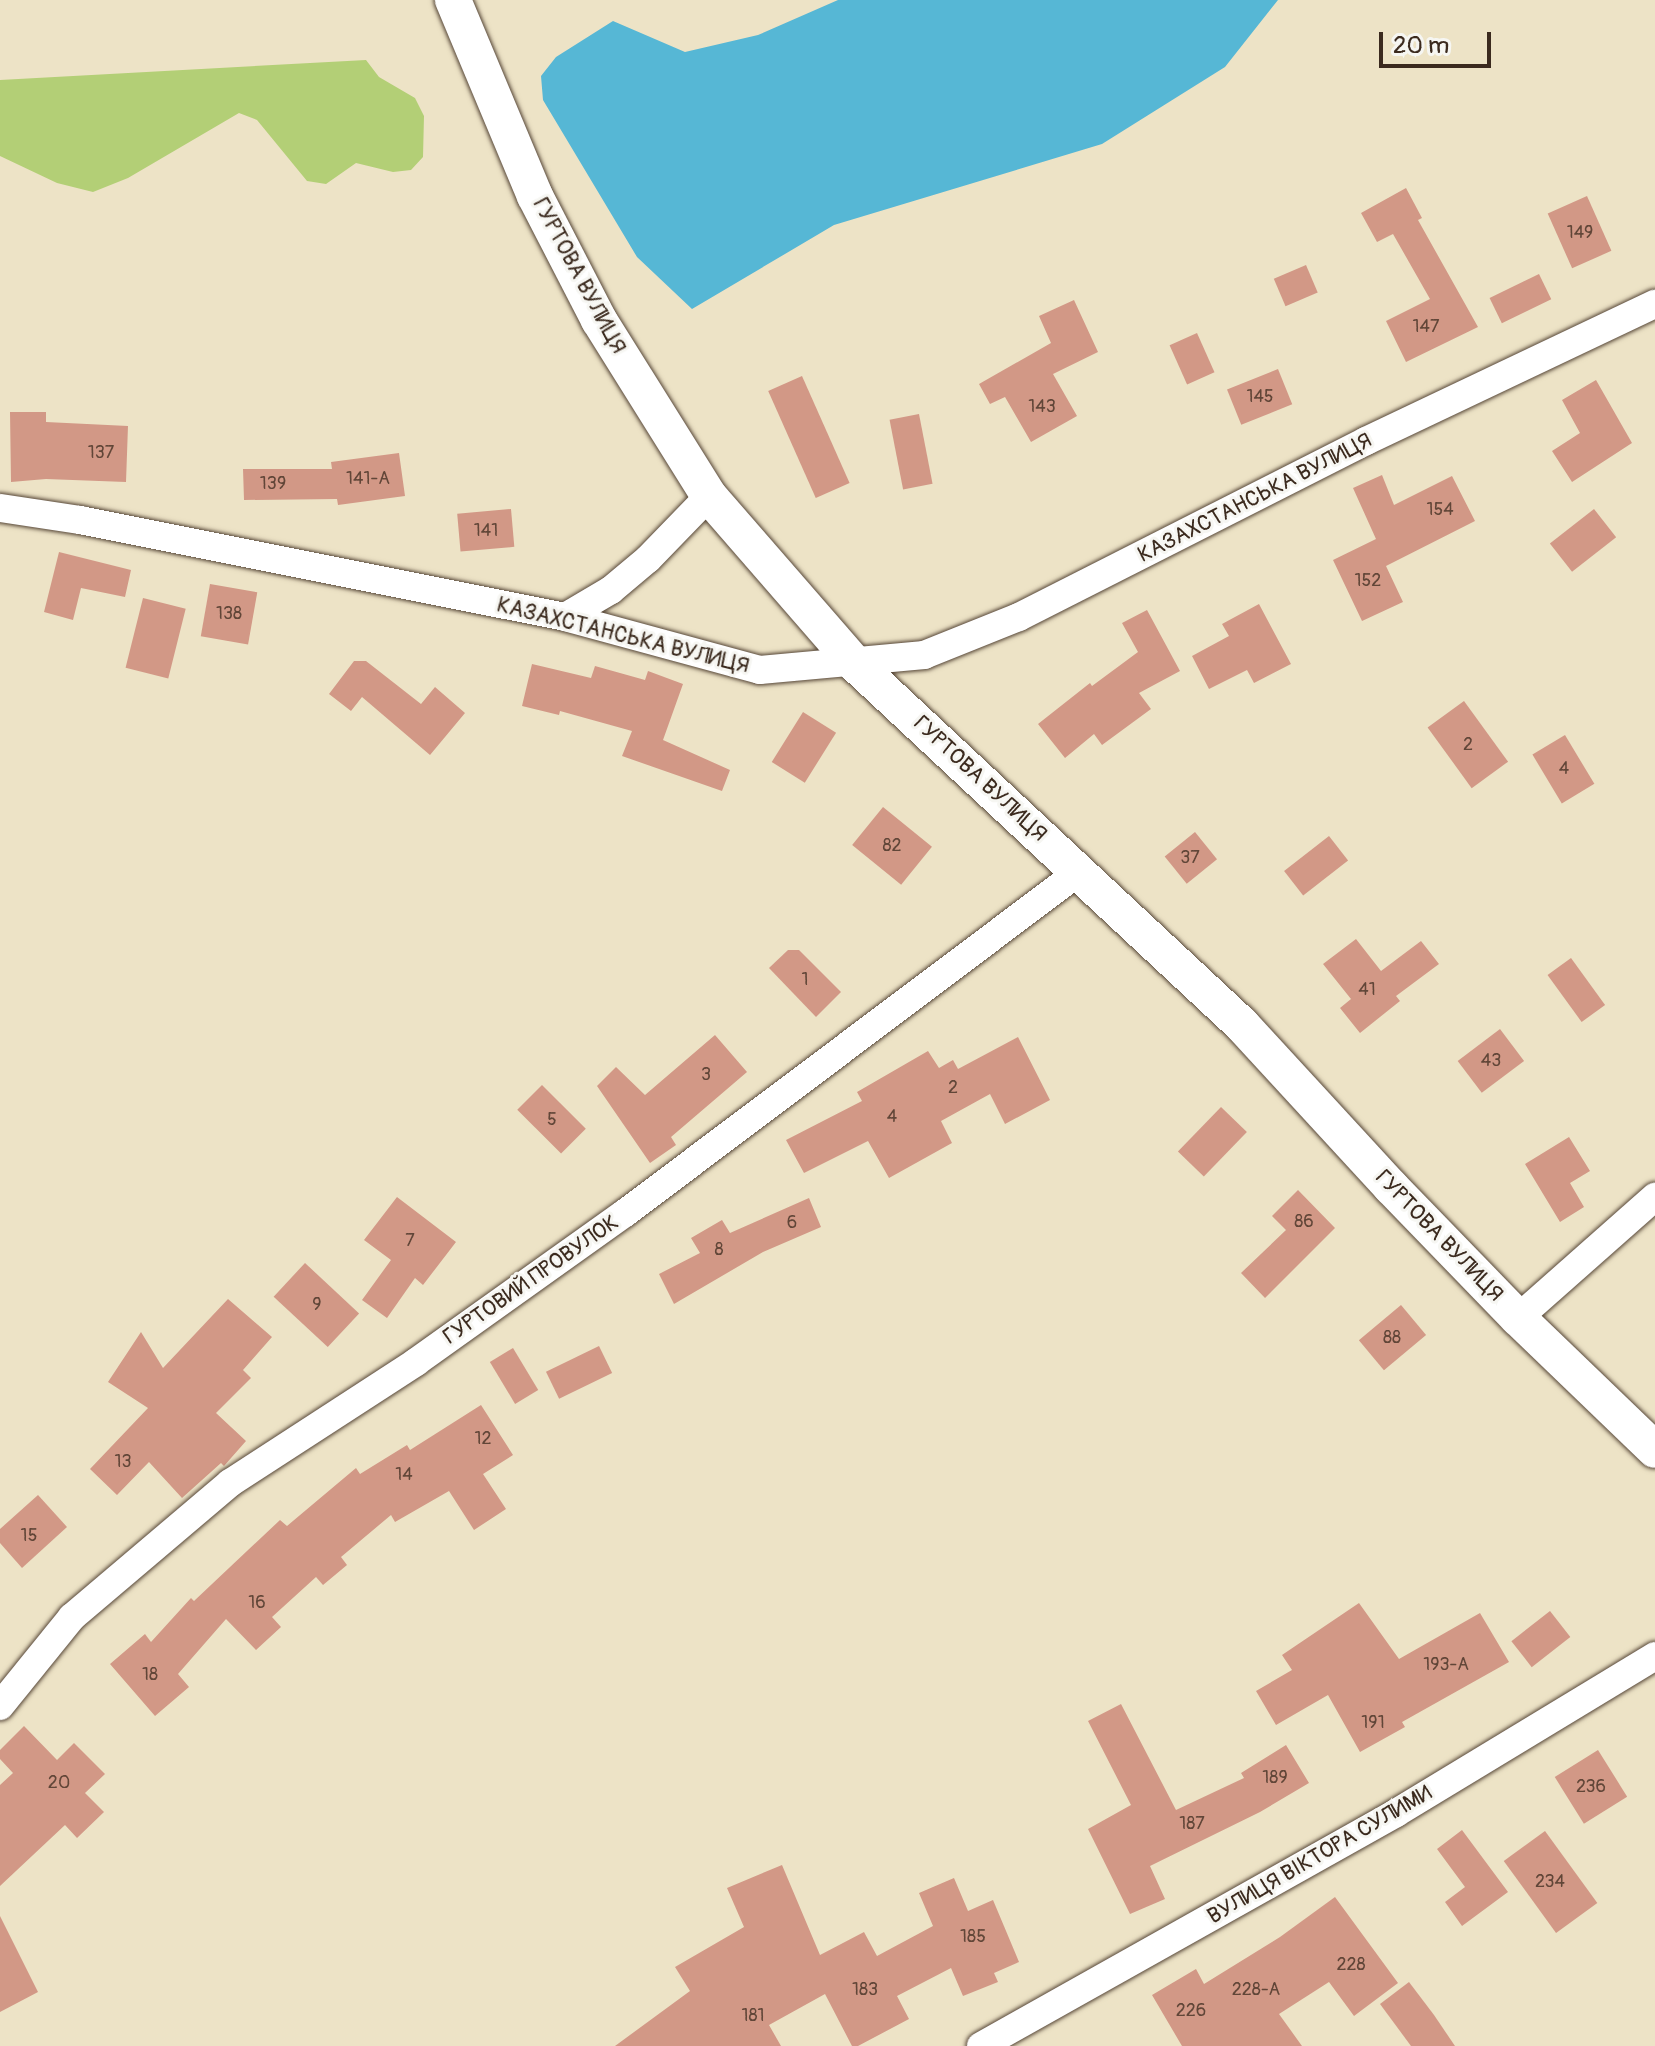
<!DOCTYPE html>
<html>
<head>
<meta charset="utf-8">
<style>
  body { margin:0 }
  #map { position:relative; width:1655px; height:2046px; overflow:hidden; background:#ede3c6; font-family:Pangolin,sans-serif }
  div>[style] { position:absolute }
  .green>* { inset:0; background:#b3cf76 }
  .water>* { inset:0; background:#56b7d5 }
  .building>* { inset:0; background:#d29886; transform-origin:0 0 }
  .roads { filter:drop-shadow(0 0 2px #564637) drop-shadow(0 0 2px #564637) }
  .minor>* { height:28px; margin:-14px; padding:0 14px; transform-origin:14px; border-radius:14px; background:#fff }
  .tertiary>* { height:36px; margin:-18px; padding:0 18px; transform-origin:18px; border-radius:18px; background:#fff }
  span { translate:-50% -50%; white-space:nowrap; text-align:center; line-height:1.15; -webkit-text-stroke:6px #f6f6f2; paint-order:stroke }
  .number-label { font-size:18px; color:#614638 }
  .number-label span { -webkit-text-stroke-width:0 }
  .street-label { font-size:22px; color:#3b2a1e }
  .scale { position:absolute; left:1379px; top:32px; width:112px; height:36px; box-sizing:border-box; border:4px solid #3b2a1e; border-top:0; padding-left:10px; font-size:24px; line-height:28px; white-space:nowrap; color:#3b2a1e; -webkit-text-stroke:6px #f6f6f2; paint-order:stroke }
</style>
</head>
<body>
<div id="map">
  <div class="green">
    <div style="clip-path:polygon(366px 60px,379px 77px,415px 98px,424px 116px,423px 157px,411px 170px,393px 172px,356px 163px,326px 184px,307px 181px,257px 120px,239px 113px,128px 178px,93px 192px,57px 183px,0 156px,0 80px)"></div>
  </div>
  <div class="water">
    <div style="clip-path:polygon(838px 0,1278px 0,1225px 67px,1102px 144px,834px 225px,692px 309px,637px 257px,543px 100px,541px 76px,556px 57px,613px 21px,685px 52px,758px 35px)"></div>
  </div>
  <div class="building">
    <div style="clip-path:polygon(1406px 188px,1422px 218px,1418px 220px,1478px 327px,1406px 362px,1386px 321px,1430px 299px,1393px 234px,1377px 242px,1361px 213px)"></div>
    <div style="left:1587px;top:196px;width:60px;height:43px;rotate:66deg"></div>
    <div style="left:1306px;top:265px;width:30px;height:35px;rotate:67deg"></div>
    <div style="left:1539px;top:274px;width:28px;height:55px;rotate:64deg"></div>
    <div style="clip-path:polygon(1074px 300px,1098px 352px,1053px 374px,1077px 416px,1031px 442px,1005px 397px,990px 404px,979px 384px,1051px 343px,1039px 316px)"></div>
    <div style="left:1197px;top:333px;width:43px;height:30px;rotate:66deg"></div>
    <div style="left:1278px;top:369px;width:38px;height:55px;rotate:68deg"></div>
    <div style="left:802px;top:376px;width:117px;height:37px;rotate:66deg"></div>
    <div style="clip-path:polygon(1596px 380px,1632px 443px,1572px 482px,1552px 451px,1580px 433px,1562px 400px)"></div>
    <div style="clip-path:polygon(10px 412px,46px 412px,46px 422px,128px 426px,126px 482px,46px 479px,11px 482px)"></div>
    <div style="left:919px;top:414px;width:71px;height:30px;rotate:79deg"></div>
    <div style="clip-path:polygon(399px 453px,405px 496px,338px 505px,337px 499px,244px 500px,243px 469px,332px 469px,331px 462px)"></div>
    <div style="clip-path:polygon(1382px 475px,1394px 505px,1452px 476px,1475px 521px,1386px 566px,1403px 602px,1362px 621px,1333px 560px,1376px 539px,1353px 488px)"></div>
    <div style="left:511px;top:509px;width:38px;height:54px;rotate:85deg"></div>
    <div style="left:1594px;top:509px;width:36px;height:56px;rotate:52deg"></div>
    <div style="clip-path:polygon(59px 552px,131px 570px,125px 597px,81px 588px,73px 620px,44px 612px)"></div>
    <div style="left:210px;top:584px;width:48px;height:53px;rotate:10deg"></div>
    <div style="left:143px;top:598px;width:44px;height:72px;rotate:14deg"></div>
    <div style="clip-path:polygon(1259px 604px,1291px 664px,1254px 683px,1247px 670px,1209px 689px,1192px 656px,1229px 636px,1222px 624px)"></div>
    <div style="clip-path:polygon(1147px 610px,1180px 671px,1139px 693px,1151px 709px,1102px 745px,1094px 734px,1065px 758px,1038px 724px,1090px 683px,1092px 686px,1138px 652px,1122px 623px)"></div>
    <div style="clip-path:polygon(354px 661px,366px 661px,421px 704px,435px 687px,465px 713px,430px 755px,362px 697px,351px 711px,329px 694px)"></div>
    <div style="clip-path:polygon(532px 664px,591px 678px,595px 666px,645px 680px,648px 671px,683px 684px,663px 740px,730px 770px,722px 791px,622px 756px,632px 731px,560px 711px,559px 715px,522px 706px)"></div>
    <div style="left:1464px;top:701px;width:75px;height:45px;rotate:54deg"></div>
    <div style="left:803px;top:712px;width:39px;height:59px;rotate:32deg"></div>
    <div style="left:1565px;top:735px;width:57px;height:38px;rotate:59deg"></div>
    <div style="left:883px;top:807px;width:63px;height:49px;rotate:39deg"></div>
    <div style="left:1195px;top:832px;width:35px;height:39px;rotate:51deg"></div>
    <div style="left:1329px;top:836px;width:31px;height:57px;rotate:52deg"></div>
    <div style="clip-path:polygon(1356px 939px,1381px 971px,1421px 941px,1439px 964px,1396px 996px,1400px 1001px,1360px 1033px,1340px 1008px,1351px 999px,1323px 964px)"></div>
    <div style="clip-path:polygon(788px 950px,799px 950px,841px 992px,816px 1017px,769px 968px)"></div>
    <div style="left:1571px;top:958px;width:58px;height:29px;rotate:54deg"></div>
    <div style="left:1500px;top:1029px;width:40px;height:53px;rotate:53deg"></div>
    <div style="clip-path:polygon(715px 1035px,747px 1072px,671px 1137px,676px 1145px,650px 1163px,597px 1086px,616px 1067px,645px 1095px)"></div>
    <div style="clip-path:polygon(1018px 1037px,1050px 1100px,1005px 1124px,990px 1094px,941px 1121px,952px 1143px,889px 1178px,868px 1141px,804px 1173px,786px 1140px,862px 1101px,857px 1092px,928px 1051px,939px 1068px,953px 1060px,958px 1069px)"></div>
    <div style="left:542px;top:1085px;width:62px;height:35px;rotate:45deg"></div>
    <div style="left:1221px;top:1107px;width:36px;height:62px;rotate:44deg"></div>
    <div style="clip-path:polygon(1569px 1137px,1590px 1171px,1570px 1183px,1584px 1207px,1560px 1222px,1525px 1164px)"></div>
    <div style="clip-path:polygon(1298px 1190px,1335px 1228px,1265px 1298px,1241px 1273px,1286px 1230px,1272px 1216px)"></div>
    <div style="clip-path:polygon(397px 1197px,456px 1242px,423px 1285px,415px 1278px,387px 1318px,362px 1300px,391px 1260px,364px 1240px)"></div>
    <div style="clip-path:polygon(809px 1198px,821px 1227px,763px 1252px,674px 1304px,659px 1274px,700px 1253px,691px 1238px,722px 1220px,730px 1233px)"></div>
    <div style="left:305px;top:1263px;width:74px;height:46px;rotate:43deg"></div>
    <div style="clip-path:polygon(228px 1299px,272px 1337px,243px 1370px,251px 1378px,216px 1413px,246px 1441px,224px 1466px,221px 1463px,182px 1498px,149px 1462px,117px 1495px,90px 1469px,148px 1408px,108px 1382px,141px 1332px,163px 1368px)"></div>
    <div style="left:1401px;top:1305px;width:39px;height:55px;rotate:50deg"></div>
    <div style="left:599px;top:1346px;width:30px;height:59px;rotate:64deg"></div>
    <div style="left:513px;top:1348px;width:49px;height:27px;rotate:59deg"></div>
    <div style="clip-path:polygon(481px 1405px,513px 1455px,483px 1474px,506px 1509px,474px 1530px,449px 1491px,395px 1522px,391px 1515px,341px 1557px,347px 1565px,323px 1585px,316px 1577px,272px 1617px,281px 1627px,256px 1650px,226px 1619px,178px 1674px,189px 1687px,155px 1716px,110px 1664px,145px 1634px,151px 1642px,191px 1598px,194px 1601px,280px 1520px,287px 1526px,356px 1468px,360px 1474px,407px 1445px,410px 1450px)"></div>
    <div style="clip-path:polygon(38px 1495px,67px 1527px,22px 1568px,0 1543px,0 1529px)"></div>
    <div style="clip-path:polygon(1359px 1603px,1399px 1659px,1480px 1613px,1509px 1662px,1402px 1722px,1405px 1727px,1360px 1752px,1328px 1695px,1276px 1725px,1256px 1691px,1292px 1670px,1282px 1655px)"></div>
    <div style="left:1550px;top:1611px;width:33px;height:49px;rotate:52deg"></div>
    <div style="clip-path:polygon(1121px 1704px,1176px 1810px,1244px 1778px,1241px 1773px,1286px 1745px,1309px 1783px,1260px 1812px,1150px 1866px,1165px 1899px,1130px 1914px,1088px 1829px,1131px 1805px,1088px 1721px)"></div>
    <div style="clip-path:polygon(24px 1726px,57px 1760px,74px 1743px,105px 1774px,85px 1793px,104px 1812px,77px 1838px,65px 1825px,0 1886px,0 1785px,13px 1773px,0 1759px,0 1750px)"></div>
    <div style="left:1598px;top:1750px;width:55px;height:51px;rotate:58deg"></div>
    <div style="clip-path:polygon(1462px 1830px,1508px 1892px,1462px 1926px,1445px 1902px,1465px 1887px,1437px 1849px)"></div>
    <div style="left:1545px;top:1831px;width:89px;height:51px;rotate:54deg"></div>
    <div style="clip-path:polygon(782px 1865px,820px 1955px,864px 1932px,877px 1956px,933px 1926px,919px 1893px,954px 1878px,968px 1911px,993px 1900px,1019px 1962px,994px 1973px,998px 1982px,963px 1996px,951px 1968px,897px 1996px,909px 2019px,858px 2046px,852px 2046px,825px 1994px,769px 2025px,781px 2046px,615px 2046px,690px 1991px,675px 1967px,744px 1927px,727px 1888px)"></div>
    <div style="clip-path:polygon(1335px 1897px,1398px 1983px,1354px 2016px,1329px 1982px,1279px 2014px,1302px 2046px,1182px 2046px,1152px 1995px,1196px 1969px,1204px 1984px,1280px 1937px)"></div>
    <div style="clip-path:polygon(0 1916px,38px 1992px,0 2012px)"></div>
    <div style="clip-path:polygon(1409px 1982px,1434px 2015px,1455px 2046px,1411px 2046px,1380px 2004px)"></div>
  </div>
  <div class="roads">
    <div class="minor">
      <div style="left:0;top:508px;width:81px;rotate:8.5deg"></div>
      <div style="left:80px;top:520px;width:495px;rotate:11.3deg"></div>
      <div style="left:565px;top:617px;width:202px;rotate:15.2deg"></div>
      <div style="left:760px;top:670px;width:165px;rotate:-5.2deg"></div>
      <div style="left:924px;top:655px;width:102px;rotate:-21.8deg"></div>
      <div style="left:1019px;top:617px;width:389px;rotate:-26.9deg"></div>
      <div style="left:1366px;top:441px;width:320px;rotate:-25.4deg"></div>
      <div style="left:565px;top:617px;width:53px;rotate:-30.4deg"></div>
      <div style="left:611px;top:590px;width:48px;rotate:-40deg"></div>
      <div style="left:648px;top:559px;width:88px;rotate:-45.9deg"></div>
      <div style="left:1518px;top:1318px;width:183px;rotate:-41.5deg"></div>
      <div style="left:0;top:1706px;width:114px;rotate:-51deg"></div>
      <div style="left:72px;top:1617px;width:207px;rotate:-40.3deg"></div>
      <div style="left:230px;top:1483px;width:222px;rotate:-33deg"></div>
      <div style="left:416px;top:1362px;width:257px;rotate:-35.5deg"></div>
      <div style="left:625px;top:1213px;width:569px;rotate:-36.93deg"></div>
      <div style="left:981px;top:2046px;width:476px;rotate:-29.3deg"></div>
      <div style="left:1396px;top:1813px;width:303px;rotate:-31.2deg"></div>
    </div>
    <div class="tertiary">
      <div style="left:453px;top:0;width:212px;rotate:67.3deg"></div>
      <div style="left:535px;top:196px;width:140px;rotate:62.7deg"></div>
      <div style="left:599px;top:320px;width:208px;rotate:58deg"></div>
      <div style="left:709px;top:496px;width:221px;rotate:49deg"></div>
      <div style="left:854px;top:663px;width:531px;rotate:43.01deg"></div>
      <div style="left:1242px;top:1025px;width:220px;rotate:47.4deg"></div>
      <div style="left:1391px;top:1187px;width:182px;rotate:45.9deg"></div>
      <div style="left:1518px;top:1318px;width:190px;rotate:43.9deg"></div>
    </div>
  </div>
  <div class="number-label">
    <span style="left:1580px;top:233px">149</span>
    <span style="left:1426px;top:327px">147</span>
    <span style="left:1260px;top:397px">145</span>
    <span style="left:1042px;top:407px">143</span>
    <span style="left:101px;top:453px">137</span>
    <span style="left:368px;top:479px">141-А</span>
    <span style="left:273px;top:484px">139</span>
    <span style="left:1440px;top:510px">154</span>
    <span style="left:486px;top:531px">141</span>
    <span style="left:1368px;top:581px">152</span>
    <span style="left:229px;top:614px">138</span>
    <span style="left:1468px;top:745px">2</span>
    <span style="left:1564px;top:769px">4</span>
    <span style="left:892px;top:846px">82</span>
    <span style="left:1190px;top:858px">37</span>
    <span style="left:805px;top:980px">1</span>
    <span style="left:1367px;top:990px">41</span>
    <span style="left:1491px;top:1061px">43</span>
    <span style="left:706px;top:1075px">3</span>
    <span style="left:953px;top:1088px">2</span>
    <span style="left:892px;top:1117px">4</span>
    <span style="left:552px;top:1120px">5</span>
    <span style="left:1304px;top:1222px">86</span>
    <span style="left:792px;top:1223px">6</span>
    <span style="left:410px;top:1241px">7</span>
    <span style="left:719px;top:1250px">8</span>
    <span style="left:317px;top:1305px">9</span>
    <span style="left:1392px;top:1338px">88</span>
    <span style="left:483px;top:1439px">12</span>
    <span style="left:123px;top:1462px">13</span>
    <span style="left:404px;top:1475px">14</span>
    <span style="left:29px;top:1536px">15</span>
    <span style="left:257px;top:1603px">16</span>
    <span style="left:1446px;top:1665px">193-А</span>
    <span style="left:150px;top:1675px">18</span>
    <span style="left:1373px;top:1723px">191</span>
    <span style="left:1275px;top:1778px">189</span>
    <span style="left:59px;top:1783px">20</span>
    <span style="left:1591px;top:1787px">236</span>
    <span style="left:1192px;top:1824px">187</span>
    <span style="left:1550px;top:1882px">234</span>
    <span style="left:973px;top:1937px">185</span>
    <span style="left:1351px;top:1965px">228</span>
    <span style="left:865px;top:1990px">183</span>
    <span style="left:1256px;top:1990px">228-А</span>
    <span style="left:1191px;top:2011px">226</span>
    <span style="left:753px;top:2016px">181</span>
  </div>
  <div class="street-label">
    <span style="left:579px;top:276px;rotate:62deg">ГУРТОВА ВУЛИЦЯ</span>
    <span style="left:1255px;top:498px;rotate:-27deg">КАЗАХСТАНСЬКА ВУЛИЦЯ</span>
    <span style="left:623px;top:636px;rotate:14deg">КАЗАХСТАНСЬКА ВУЛИЦЯ</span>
    <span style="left:980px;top:779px;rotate:43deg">ГУРТОВА ВУЛИЦЯ</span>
    <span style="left:1439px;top:1236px;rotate:46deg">ГУРТОВА ВУЛИЦЯ</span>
    <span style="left:531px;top:1280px;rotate:-35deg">ГУРТОВИЙ ПРОВУЛОК</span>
    <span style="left:1320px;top:1855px;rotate:-30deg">ВУЛИЦЯ ВІКТОРА СУЛИМИ</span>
  </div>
  <div class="scale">20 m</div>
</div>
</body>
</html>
